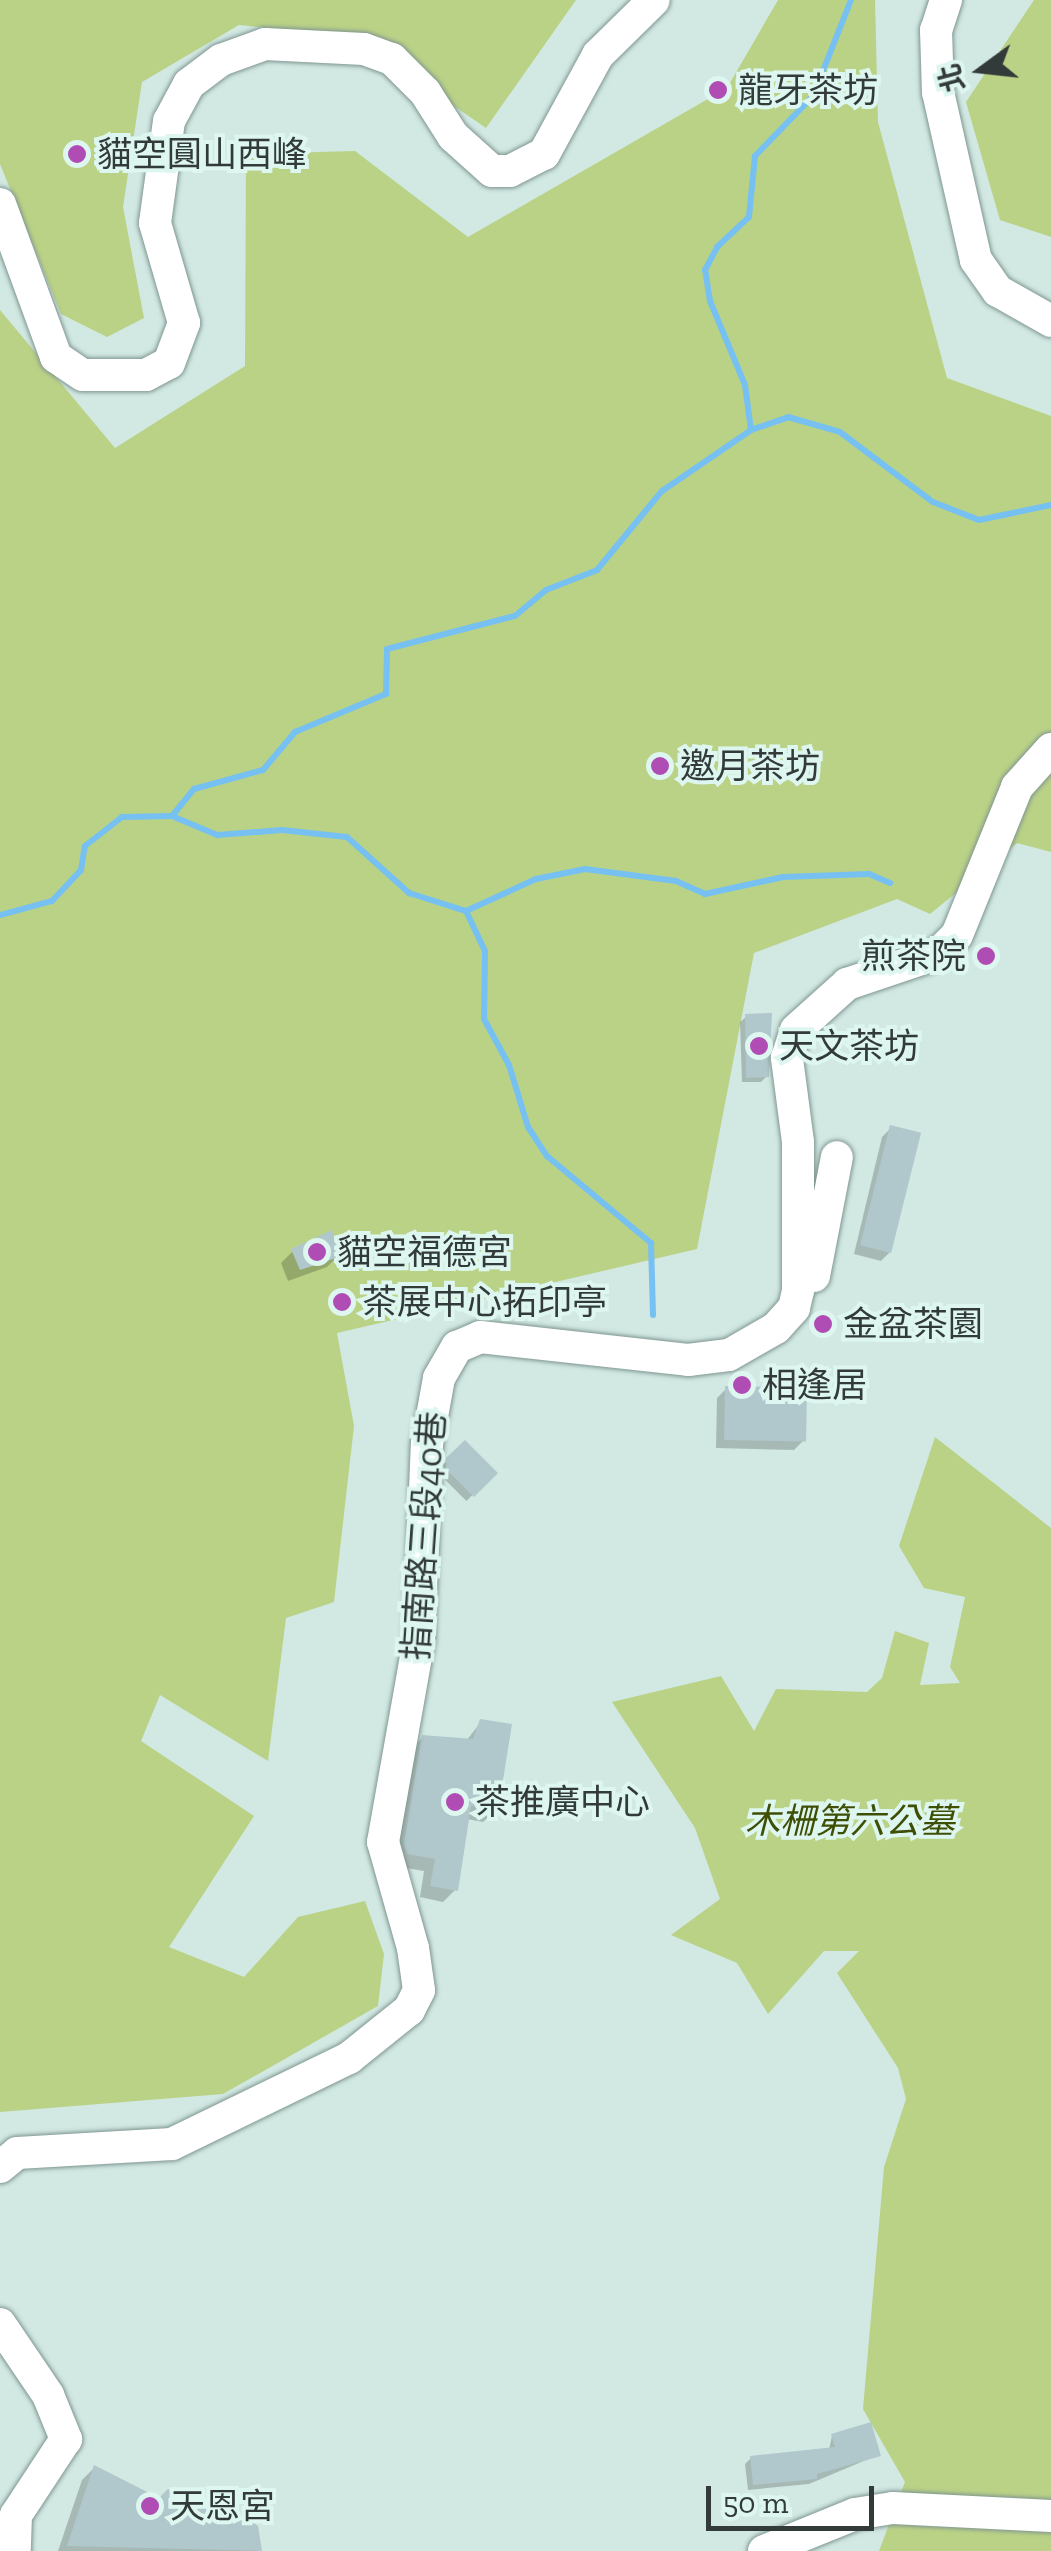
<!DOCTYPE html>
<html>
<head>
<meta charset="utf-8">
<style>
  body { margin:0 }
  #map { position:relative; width:1051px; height:2551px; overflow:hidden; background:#d1e8e3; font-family:"Zilla Slab","Noto Sans TC",serif }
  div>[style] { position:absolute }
  .green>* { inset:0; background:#bad286 }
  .shadow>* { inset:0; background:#0003; transform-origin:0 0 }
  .stream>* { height:6px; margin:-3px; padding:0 3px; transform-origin:3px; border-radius:3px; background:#76c1f2 }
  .building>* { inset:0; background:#b0c7cb; transform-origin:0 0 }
  .roads { filter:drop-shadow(0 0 2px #809691) drop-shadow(0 0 2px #809691) }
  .minor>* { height:32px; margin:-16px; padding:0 16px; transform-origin:16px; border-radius:16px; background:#fff }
  .dots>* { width:28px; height:28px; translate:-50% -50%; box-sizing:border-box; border:5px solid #def6f0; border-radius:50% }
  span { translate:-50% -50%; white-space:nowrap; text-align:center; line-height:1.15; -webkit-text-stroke:8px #def6f0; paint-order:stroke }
  .poi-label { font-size:35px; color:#323b39 }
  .left { translate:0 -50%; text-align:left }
  .right { translate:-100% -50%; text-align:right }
  .street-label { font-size:35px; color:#323b39 }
  .park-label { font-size:35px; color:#3e4f05; font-style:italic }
  .north { position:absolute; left:931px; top:20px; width:100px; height:100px; -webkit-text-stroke:8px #def6f0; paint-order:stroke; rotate:255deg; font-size:28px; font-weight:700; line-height:40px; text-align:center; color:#323b39 }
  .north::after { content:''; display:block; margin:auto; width:35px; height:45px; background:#323b39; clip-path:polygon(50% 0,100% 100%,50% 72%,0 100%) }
  .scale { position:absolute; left:706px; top:2486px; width:168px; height:45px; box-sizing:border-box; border:5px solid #323b39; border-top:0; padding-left:12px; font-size:30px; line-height:35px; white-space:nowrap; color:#323b39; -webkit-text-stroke:8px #def6f0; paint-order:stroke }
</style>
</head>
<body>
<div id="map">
  <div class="green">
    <div style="clip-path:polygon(0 0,576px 0,486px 128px,352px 36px,239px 25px,142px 82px,123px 207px,144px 318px,107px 337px,61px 314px,0 164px)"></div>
    <div style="clip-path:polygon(778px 0,875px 0,878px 122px,947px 378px,1051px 416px,1051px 852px,1017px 843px,930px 914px,897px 899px,754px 953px,697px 1249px,337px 1333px,354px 1426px,334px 1602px,286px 1618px,268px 1761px,160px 1695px,141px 1741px,254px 1816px,169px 1947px,244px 1977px,298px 1917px,365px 1901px,384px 1954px,378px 2006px,223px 2094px,0 2112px,0 310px,115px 448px,245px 366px,246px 154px,355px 151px,468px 237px,727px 88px)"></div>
    <div style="clip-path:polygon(1034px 0,1051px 0,1051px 237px,1000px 220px,966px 102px)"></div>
    <div style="clip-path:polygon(935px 1437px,1051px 1528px,1051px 2551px,879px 2551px,905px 2482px,863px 2409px,884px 2167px,906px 2099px,898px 2068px,837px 1973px,859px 1951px,824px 1951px,768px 2014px,737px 1963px,671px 1935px,720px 1899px,695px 1828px,612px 1702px,721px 1676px,754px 1731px,776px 1689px,867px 1692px,882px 1678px,895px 1631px,929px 1643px,920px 1685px,960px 1683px,950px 1667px,965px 1597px,924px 1588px,899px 1546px)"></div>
  </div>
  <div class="shadow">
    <div style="clip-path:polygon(746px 1017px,767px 1076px,761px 1082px,742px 1082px,740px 1022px)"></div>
    <div style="clip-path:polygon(891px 1128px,890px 1252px,881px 1261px,854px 1254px,882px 1137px)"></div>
    <div style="clip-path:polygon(293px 1251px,339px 1255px,327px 1267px,288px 1281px,281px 1263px)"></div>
    <div style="clip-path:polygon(726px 1389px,803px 1441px,794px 1450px,716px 1448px,717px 1398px)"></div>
    <div style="left:465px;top:1443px;width:42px;height:40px;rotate:45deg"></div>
    <div style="clip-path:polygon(481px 1722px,496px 1810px,483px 1822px,467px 1819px,455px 1890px,443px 1902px,420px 1897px,424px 1871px,395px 1866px,411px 1749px,423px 1737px,466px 1741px)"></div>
    <div style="clip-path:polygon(832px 2436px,878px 2455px,809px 2484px,748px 2490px,745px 2464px,751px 2458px,829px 2450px)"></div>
    <div style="clip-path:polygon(94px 2468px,159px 2501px,256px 2527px,259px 2551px,58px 2551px,82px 2480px)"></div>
  </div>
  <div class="stream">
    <div style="left:751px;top:430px;width:45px;rotate:-97.6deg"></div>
    <div style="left:745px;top:385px;width:91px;rotate:-112.6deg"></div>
    <div style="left:710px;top:301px;width:31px;rotate:-99deg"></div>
    <div style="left:705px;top:270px;width:26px;rotate:-62deg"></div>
    <div style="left:717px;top:247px;width:44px;rotate:-43.2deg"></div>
    <div style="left:749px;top:217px;width:61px;rotate:-84.4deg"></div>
    <div style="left:755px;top:156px;width:83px;rotate:-46deg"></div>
    <div style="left:813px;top:96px;width:103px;rotate:-68.4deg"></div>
    <div style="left:172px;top:816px;width:49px;rotate:22.9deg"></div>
    <div style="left:217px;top:835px;width:65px;rotate:-4.4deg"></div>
    <div style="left:282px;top:830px;width:65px;rotate:6.1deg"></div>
    <div style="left:347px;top:837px;width:84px;rotate:42.1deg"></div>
    <div style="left:409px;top:893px;width:60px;rotate:17.5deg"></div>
    <div style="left:466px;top:911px;width:44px;rotate:64.6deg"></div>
    <div style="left:485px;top:951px;width:68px;rotate:90.8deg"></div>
    <div style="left:484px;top:1019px;width:52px;rotate:61.5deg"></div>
    <div style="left:509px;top:1065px;width:65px;rotate:73deg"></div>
    <div style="left:528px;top:1127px;width:35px;rotate:57deg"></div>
    <div style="left:547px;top:1156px;width:136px;rotate:39.9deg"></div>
    <div style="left:651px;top:1243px;width:72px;rotate:88.4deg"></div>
    <div style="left:466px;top:911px;width:77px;rotate:-24.6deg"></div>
    <div style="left:536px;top:879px;width:50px;rotate:-11.5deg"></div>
    <div style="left:585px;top:869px;width:92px;rotate:7.5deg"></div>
    <div style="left:676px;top:881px;width:32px;rotate:24deg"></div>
    <div style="left:705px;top:894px;width:80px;rotate:-12.3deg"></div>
    <div style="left:783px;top:877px;width:86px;rotate:-2deg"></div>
    <div style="left:869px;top:874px;width:23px;rotate:23deg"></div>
    <div style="left:0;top:915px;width:54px;rotate:-15.1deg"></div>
    <div style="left:52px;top:901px;width:42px;rotate:-46.9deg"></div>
    <div style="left:81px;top:870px;width:24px;rotate:-81deg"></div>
    <div style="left:85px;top:846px;width:47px;rotate:-38.1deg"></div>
    <div style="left:122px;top:817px;width:50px;rotate:-1.1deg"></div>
    <div style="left:172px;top:816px;width:35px;rotate:-51deg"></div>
    <div style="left:194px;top:789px;width:72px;rotate:-15.4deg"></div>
    <div style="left:263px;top:770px;width:50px;rotate:-49.9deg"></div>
    <div style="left:295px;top:732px;width:99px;rotate:-22.7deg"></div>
    <div style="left:386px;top:694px;width:45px;rotate:-88.7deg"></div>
    <div style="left:387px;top:649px;width:132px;rotate:-14.5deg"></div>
    <div style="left:515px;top:616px;width:40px;rotate:-40deg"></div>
    <div style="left:546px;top:590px;width:55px;rotate:-21.4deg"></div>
    <div style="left:597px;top:570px;width:102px;rotate:-50.6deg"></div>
    <div style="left:662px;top:491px;width:108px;rotate:-34.4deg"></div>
    <div style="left:751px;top:430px;width:39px;rotate:-19deg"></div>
    <div style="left:788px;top:417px;width:54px;rotate:16.1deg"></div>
    <div style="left:840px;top:432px;width:116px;rotate:37deg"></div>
    <div style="left:933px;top:502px;width:49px;rotate:21.4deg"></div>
    <div style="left:979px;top:520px;width:74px;rotate:-11.8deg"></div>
  </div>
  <div class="building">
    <div style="clip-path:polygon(772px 1013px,769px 1077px,746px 1078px,745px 1014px)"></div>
    <div style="left:890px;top:1125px;width:32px;height:124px;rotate:14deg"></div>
    <div style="clip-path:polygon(332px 1230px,342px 1256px,300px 1270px,291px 1249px)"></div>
    <div style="left:725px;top:1386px;width:82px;height:54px;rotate:1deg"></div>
    <div style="clip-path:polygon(465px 1440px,498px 1473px,474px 1497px,446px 1469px,446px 1458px)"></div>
    <div style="clip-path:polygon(480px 1719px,512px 1724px,498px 1811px,471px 1806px,458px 1891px,430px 1886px,435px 1859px,407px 1854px,404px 1844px,422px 1735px,473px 1739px)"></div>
    <div style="clip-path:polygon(871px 2422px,881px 2456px,817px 2474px,817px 2479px,753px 2485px,750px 2456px,835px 2447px,831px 2434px)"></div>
    <div style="clip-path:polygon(94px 2465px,159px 2498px,168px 2489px,240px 2513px,258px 2526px,262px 2551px,67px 2546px)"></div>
  </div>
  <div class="roads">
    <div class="minor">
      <div style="left:946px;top:0;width:32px;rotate:108deg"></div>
      <div style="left:936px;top:30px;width:62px;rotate:88.2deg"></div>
      <div style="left:938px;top:92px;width:172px;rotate:77.3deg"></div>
      <div style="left:976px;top:260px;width:38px;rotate:55deg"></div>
      <div style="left:998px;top:291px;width:61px;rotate:29.5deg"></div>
      <div style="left:0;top:204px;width:163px;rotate:69.9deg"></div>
      <div style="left:56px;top:357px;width:32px;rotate:34deg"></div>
      <div style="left:83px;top:375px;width:63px"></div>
      <div style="left:146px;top:375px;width:26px;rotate:-28deg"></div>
      <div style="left:169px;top:363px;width:43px;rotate:-69.4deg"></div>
      <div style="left:184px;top:323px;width:104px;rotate:-106.2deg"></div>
      <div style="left:155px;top:223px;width:103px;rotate:-82.2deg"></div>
      <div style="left:169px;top:121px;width:42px;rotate:-61.6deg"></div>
      <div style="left:189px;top:84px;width:40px;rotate:-37deg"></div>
      <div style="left:221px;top:60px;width:47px;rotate:-20deg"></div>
      <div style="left:265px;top:44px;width:99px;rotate:2.9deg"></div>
      <div style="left:364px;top:49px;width:30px;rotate:20deg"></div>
      <div style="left:392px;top:59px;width:47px;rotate:45deg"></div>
      <div style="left:425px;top:92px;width:52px;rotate:57.5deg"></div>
      <div style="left:453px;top:136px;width:52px;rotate:41.9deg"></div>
      <div style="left:492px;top:171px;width:18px"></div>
      <div style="left:510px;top:171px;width:38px;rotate:-27deg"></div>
      <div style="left:544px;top:154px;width:113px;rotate:-61.4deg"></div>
      <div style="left:598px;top:55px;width:78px;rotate:-44.5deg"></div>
      <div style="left:814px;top:1276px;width:121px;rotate:-79.1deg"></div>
      <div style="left:0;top:2167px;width:22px;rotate:-39deg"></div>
      <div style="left:17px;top:2153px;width:155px;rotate:-3.3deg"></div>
      <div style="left:172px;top:2144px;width:197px;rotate:-25.9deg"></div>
      <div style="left:349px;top:2058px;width:77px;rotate:-38.7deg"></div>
      <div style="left:409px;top:2010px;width:22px;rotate:-63deg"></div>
      <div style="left:419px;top:1990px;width:42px;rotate:-98.1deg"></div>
      <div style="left:413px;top:1948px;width:110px;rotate:-105.8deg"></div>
      <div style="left:383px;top:1842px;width:206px;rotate:-79.9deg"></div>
      <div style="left:419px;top:1639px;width:195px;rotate:-87.7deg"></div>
      <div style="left:427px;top:1444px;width:67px;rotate:-79.7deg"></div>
      <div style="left:439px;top:1378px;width:36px;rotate:-60deg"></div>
      <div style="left:457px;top:1347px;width:25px;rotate:-23deg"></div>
      <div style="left:480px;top:1337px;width:209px;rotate:6.3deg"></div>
      <div style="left:688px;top:1360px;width:41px;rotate:-7deg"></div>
      <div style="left:729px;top:1355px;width:54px;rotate:-29.9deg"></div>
      <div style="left:776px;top:1328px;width:27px;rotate:-48deg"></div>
      <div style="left:794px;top:1308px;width:17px;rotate:-77deg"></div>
      <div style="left:798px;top:1291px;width:149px;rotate:-90deg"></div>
      <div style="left:798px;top:1142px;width:85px;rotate:-97.5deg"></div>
      <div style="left:787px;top:1058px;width:29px;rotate:-72deg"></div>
      <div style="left:796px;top:1030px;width:69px;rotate:-42deg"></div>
      <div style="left:847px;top:984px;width:97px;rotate:-18.6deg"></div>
      <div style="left:939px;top:953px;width:25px;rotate:-45deg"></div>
      <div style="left:957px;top:935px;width:160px;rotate:-67.9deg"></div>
      <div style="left:1017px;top:787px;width:51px;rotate:-48.2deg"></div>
      <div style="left:0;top:2324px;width:86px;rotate:55.9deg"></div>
      <div style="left:48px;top:2395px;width:48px;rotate:67.8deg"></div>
      <div style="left:66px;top:2439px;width:91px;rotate:123.3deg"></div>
      <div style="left:16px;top:2515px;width:36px;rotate:92deg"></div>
      <div style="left:764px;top:2551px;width:98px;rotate:-22.1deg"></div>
      <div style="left:855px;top:2514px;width:38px;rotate:-9deg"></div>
      <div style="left:893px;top:2508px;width:158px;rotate:2.9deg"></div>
    </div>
  </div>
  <div class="dots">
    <div style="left:718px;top:90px;background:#af4db4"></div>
    <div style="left:77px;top:154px;background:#af4db4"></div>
    <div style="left:660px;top:766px;background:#af4db4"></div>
    <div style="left:986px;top:956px;background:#af4db4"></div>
    <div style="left:759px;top:1046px;background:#af4db4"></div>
    <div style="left:317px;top:1252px;background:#af4db4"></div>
    <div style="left:342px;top:1302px;background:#af4db4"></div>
    <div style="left:823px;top:1324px;background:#af4db4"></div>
    <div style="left:742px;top:1385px;background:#af4db4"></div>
    <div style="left:455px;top:1802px;background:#af4db4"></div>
    <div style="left:150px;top:2506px;background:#af4db4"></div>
  </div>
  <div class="poi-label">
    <span class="left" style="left:738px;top:90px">龍牙茶坊</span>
    <span class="left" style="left:97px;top:154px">貓空圓山西峰</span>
    <span class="left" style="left:680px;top:766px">邀月茶坊</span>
    <span class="right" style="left:966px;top:956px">煎茶院</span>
    <span class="left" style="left:779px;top:1046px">天文茶坊</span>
    <span class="left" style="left:337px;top:1252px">貓空福德宮</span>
    <span class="left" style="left:362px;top:1302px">茶展中心拓印亭</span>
    <span class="left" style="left:843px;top:1324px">金盆茶園</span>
    <span class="left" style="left:762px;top:1385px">相逢居</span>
    <span class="left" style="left:475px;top:1802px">茶推廣中心</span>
    <span class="left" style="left:170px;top:2506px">天恩宮</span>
  </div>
  <div class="street-label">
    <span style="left:424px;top:1536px;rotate:-86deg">指南路三段40巷</span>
  </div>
  <div class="park-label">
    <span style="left:850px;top:1821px">木柵第六公墓</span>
  </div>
  <div class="north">北</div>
  <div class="scale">50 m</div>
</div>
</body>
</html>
